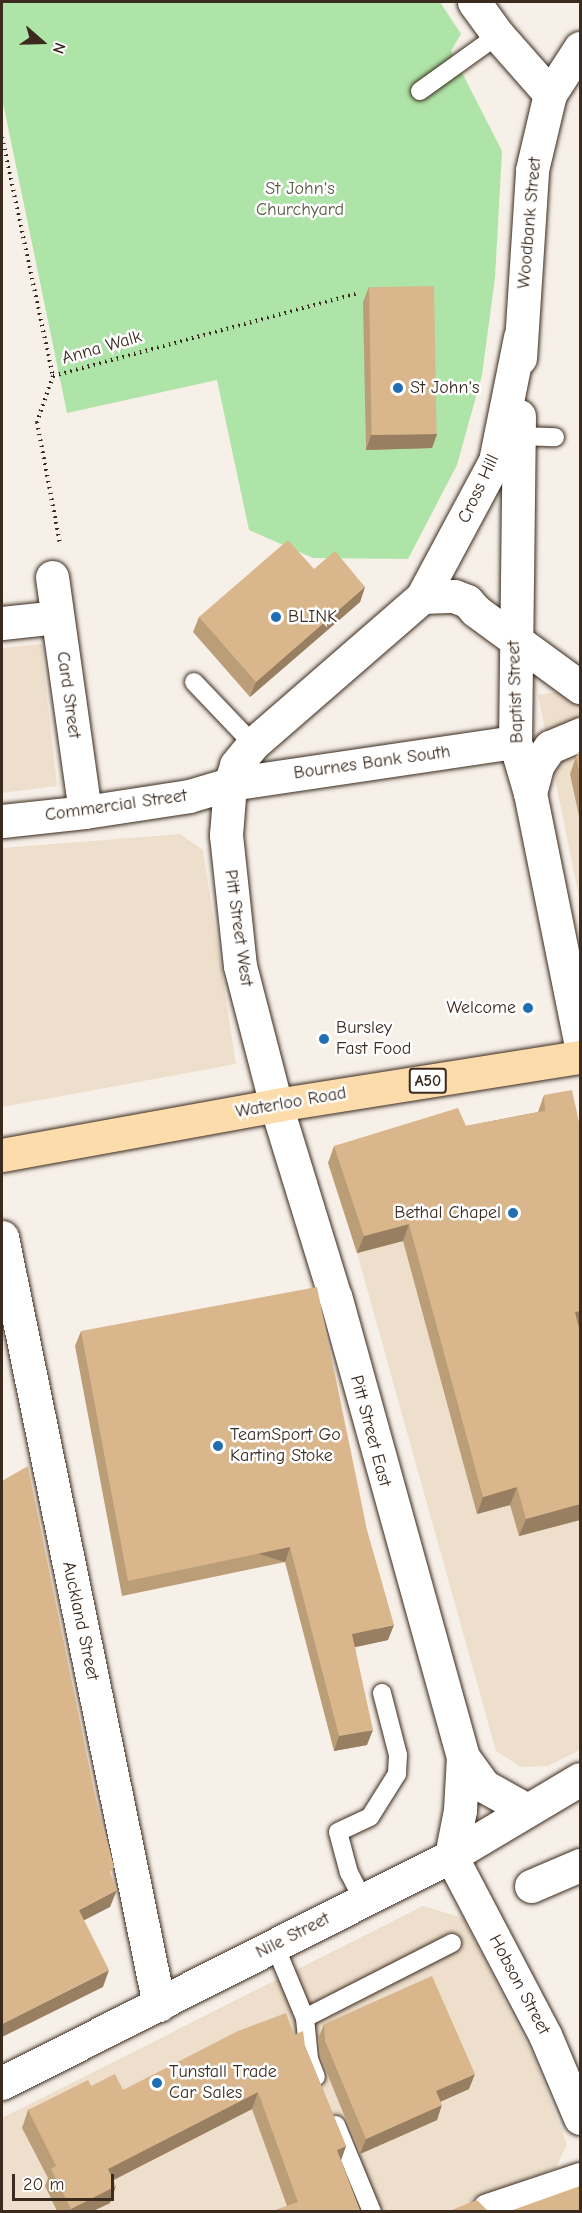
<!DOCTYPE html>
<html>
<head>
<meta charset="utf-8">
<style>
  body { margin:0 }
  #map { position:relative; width:582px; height:2213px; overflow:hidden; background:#f7f0e8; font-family:"Comic Neue",sans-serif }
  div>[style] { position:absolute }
  .built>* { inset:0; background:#eedfcc }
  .green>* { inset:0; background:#aee4a7 }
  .path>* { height:4px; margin-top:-2px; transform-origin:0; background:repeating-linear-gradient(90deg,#3b2a1e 0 1.5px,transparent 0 6px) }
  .roads { filter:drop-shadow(0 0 2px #3b2a1e) drop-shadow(0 0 2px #3b2a1e) }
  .lane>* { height:18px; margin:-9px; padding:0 9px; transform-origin:9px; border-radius:9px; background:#fff }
  .street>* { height:33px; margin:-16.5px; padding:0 16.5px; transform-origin:16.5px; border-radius:16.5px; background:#fff }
  .secondary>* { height:33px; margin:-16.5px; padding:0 16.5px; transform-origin:16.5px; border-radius:16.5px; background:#fff }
  .primary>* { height:33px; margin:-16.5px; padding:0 16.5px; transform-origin:16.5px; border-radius:16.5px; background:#fddcac }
  .wall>* { inset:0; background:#bb9d78 }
  .shaded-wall>* { inset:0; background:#987f61; transform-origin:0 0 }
  .building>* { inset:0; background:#d9b68b; transform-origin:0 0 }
  .dots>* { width:16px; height:16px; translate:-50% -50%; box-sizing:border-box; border:3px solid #fff; border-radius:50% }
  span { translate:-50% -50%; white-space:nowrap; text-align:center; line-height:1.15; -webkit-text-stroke:5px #fff; paint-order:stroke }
  .shield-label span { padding:2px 4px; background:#fff; border:2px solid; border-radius:4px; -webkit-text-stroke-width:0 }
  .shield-label { font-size:16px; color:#3b2a1e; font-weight:700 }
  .park-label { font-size:18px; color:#585840 }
  .street-label { font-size:18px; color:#3b2a1e }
  .poi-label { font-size:18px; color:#3b2a1e }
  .left { translate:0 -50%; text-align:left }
  .right { translate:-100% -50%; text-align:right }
  .frame { position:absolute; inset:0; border:3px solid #3b2a1e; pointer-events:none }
  .north { position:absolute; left:12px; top:12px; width:60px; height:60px; -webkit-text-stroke:4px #fff; paint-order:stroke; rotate:110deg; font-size:16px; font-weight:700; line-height:24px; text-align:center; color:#3b2a1e }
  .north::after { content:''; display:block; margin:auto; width:21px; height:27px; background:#3b2a1e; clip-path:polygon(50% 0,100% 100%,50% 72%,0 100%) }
  .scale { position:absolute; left:12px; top:2174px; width:102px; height:27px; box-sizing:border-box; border:3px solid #3b2a1e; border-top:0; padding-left:8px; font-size:18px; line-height:21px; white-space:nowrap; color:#3b2a1e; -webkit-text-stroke:4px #fff; paint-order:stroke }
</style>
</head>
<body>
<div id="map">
  <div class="built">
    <div style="clip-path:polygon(41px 644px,57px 786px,2px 793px,2px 648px)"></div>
    <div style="clip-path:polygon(580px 689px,580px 902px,538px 695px)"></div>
    <div style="clip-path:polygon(180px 834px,203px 850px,236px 1064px,2px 1107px,2px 848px)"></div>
    <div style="clip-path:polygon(421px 1138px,580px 1327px,580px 1750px,548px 1766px,521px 1767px,496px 1751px,357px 1253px,328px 1163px)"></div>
    <div style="clip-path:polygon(423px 1906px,463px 1918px,534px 2058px,567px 2144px,556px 2168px,472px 2199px,478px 2211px,2px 2212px,2px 2118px)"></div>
  </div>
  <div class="green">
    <div style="clip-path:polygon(2px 2px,440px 2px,461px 34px,451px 51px,502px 151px,495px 278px,482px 375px,457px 465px,408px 559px,313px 558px,249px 530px,217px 380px,67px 413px,2px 98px)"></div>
  </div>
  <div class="path">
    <div style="left:2px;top:137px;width:244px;rotate:78deg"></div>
    <div style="left:53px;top:376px;width:317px;rotate:-15.2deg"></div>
    <div style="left:53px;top:376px;width:49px;rotate:109.2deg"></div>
    <div style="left:37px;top:422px;width:124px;rotate:79.3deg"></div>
  </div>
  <div class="roads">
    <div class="lane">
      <div style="left:420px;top:91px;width:96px;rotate:-35.7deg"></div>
      <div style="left:519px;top:436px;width:36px;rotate:2deg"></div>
      <div style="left:194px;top:682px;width:86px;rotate:46.4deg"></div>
      <div style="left:363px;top:1900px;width:30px;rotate:-117deg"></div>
      <div style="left:349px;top:1873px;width:42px;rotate:-105deg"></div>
      <div style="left:338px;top:1832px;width:35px;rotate:-25deg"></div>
      <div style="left:370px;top:1817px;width:51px;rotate:-57.9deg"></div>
      <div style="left:397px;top:1774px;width:19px;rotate:-87deg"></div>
      <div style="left:398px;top:1755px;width:64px;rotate:-104.5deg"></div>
      <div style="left:275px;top:1946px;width:78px;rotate:67.4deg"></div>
      <div style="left:305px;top:2018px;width:41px;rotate:84.4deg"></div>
      <div style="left:309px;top:2059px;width:19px;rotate:69deg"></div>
      <div style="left:305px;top:2018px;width:165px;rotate:-27deg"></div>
      <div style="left:336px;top:2125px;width:94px;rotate:67.5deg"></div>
    </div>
    <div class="street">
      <div style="left:474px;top:2px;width:41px;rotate:54deg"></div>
      <div style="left:498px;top:35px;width:79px;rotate:48.6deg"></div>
      <div style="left:52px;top:577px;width:237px;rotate:82deg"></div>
      <div style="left:422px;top:597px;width:32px;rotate:-2deg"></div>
      <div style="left:454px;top:596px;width:14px;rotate:21deg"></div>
      <div style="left:467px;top:601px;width:13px;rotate:48deg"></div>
      <div style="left:476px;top:611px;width:129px;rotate:36.2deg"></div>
      <div style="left:2px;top:623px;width:55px;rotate:-6.2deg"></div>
      <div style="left:530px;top:793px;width:30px;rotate:-75deg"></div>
      <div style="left:538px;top:764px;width:21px;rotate:-55deg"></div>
      <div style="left:550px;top:747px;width:33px;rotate:-23deg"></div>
      <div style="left:2px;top:821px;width:83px;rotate:-6.2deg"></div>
      <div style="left:85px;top:812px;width:105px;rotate:-8.7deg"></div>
      <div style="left:189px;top:796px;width:43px;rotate:-16.3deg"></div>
      <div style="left:230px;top:784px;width:288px;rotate:-8.4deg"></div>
      <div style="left:2px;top:1237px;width:784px;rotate:78.45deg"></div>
      <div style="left:451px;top:1856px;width:202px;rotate:62.3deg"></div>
      <div style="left:545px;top:2035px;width:90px;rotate:67.1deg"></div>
      <div style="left:531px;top:1886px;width:53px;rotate:-23.2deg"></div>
      <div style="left:488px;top:2210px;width:97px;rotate:-18.6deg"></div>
    </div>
    <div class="secondary">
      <div style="left:520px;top:358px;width:188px;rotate:-86.3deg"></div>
      <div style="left:532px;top:170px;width:78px;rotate:-76.7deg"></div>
      <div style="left:550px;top:94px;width:55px;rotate:-56.9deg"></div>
      <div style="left:519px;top:416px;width:326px;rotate:90.7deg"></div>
      <div style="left:515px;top:742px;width:53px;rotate:73.6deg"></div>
      <div style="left:530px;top:793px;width:254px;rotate:78.6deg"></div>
      <div style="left:463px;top:1757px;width:36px;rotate:54deg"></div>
      <div style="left:484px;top:1786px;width:49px;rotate:29.2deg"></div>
      <div style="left:451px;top:1856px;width:47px;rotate:-78.9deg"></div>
      <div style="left:460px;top:1810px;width:53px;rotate:-86.8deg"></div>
      <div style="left:463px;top:1757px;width:477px;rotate:-105.5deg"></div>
      <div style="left:335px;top:1297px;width:201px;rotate:-107.1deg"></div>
      <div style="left:276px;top:1105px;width:144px;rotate:-104.5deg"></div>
      <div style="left:240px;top:966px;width:132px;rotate:-96.1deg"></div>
      <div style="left:226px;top:835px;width:51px;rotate:-85.5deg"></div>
      <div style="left:230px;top:784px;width:20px;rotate:-72deg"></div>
      <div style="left:236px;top:765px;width:27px;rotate:-51deg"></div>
      <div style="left:253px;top:744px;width:224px;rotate:-41deg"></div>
      <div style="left:422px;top:597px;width:154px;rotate:-61.8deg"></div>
      <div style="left:495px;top:461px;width:126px;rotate:-78.6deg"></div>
      <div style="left:2px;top:2083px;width:503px;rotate:-26.82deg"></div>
      <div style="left:451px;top:1856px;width:150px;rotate:-30.8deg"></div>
    </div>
    <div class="primary">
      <div style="left:2px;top:1155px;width:279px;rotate:-10.3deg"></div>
      <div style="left:276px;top:1105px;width:308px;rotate:-9deg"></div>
    </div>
  </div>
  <div class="wall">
    <div style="clip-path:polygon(369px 287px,437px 434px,432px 448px,366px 450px,363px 302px)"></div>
    <div style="clip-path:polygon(314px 569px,365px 587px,360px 602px,250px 697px,193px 632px,199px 617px)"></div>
    <div style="clip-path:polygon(580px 750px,580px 821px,570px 774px,576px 757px)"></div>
    <div style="clip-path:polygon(544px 1095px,580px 1127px,580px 1327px,579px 1327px,580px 1332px,580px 1520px,519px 1536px,510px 1505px,477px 1514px,403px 1241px,357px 1253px,328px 1163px,334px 1146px,466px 1126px,538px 1112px)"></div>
    <div style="clip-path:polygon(81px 1331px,388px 1640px,355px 1647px,367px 1745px,334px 1751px,285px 1562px,122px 1596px,75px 1346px)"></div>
    <div style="clip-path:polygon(324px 2024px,469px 2089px,441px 2101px,437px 2120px,360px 2154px,320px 2056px,318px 2039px)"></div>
    <div style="clip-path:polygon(294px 2035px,305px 2046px,346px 2146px,341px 2160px,360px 2211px,287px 2206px,252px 2109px,113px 2180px,110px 2203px,93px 2211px,57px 2211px,45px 2186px,48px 2178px,22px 2128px,28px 2110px,91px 2086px,123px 2090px)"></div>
  </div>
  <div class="shaded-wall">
    <div style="clip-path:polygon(437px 434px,432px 448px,366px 450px,371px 435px)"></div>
    <div style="clip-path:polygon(365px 587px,360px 602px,250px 697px,256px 682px)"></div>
    <div style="clip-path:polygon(409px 1224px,403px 1241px,357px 1253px,364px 1236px)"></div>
    <div style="clip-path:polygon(580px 1311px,580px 1327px,569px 1329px,575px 1312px)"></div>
    <div style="clip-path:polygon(517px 1487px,510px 1505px,477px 1514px,483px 1497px)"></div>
    <div style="clip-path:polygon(580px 1504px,580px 1520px,519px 1536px,526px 1519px)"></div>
    <div style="left:290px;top:1547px;width:16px;height:166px;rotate:108deg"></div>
    <div style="clip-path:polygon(394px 1625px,388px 1640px,347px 1649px,352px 1634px)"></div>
    <div style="clip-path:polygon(373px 1730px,367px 1745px,334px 1751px,339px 1736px)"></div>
    <div style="clip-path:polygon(117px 1890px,110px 1907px,73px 1926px,79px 1910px)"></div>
    <div style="clip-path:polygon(109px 1970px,103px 1987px,2px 2037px,2px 2024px)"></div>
    <div style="clip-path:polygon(475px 2074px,469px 2089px,431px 2106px,436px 2091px)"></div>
    <div style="clip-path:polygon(258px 2092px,252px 2109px,102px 2186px,108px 2169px)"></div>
    <div style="clip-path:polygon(442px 2105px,437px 2120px,360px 2154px,366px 2139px)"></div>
    <div style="clip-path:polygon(346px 2146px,340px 2163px,337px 2150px)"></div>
    <div style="clip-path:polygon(116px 2186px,110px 2203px,93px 2211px,70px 2211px,71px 2209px)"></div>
  </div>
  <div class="building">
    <div style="left:434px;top:286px;width:148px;height:65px;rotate:89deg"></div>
    <div style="clip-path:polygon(288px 540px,314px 569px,335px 551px,365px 587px,256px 682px,199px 617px)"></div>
    <div style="clip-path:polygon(580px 750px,580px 776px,576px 757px)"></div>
    <div style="clip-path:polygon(572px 1090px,580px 1127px,580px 1311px,575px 1312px,580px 1332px,580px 1504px,526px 1519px,517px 1487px,483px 1497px,409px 1224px,364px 1236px,334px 1146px,458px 1108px,466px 1126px,545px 1111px,544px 1095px)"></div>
    <div style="clip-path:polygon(317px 1287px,367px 1530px,394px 1625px,352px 1634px,373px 1730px,339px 1736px,290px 1547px,128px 1581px,81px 1331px)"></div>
    <div style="clip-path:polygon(28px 1466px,96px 1799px,114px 1867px,110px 1872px,117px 1890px,79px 1910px,109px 1970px,2px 2024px,2px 1481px)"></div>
    <div style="clip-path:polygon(432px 1976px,475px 2074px,436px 2091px,442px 2105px,366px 2139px,325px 2041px,324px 2024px)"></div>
    <div style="clip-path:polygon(286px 2013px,294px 2035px,303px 2031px,305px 2046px,346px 2146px,337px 2150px,360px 2211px,272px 2211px,298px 2202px,258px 2092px,108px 2169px,116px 2186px,71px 2209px,51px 2169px,56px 2166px,28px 2110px,88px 2080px,91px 2086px,115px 2074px,123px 2090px,238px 2031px)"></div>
    <div style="clip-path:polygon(580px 2186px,580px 2211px,510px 2211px)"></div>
    <div style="clip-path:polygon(477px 2200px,488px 2211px,449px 2211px)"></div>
  </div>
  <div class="dots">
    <div style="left:398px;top:388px;background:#1f6fb2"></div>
    <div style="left:276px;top:617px;background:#1f6fb2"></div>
    <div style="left:528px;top:1008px;background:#1f6fb2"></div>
    <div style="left:324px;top:1039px;background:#1f6fb2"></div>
    <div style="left:513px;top:1213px;background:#1f6fb2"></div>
    <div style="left:218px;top:1446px;background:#1f6fb2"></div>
    <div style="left:157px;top:2083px;background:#1f6fb2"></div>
  </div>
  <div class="shield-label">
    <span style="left:428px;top:1081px">A50</span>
  </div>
  <div class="park-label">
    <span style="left:300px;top:200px">St John's<br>Churchyard</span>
  </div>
  <div class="street-label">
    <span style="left:530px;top:223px;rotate:-85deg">Woodbank Street</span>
    <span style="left:102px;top:348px;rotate:-16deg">Anna Walk</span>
    <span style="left:479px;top:489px;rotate:-65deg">Cross Hill</span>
    <span style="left:516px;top:692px;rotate:-92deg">Baptist Street</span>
    <span style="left:68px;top:695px;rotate:82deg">Card Street</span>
    <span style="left:372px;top:763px;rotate:-8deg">Bournes Bank South</span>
    <span style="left:116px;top:806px;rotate:-8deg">Commercial Street</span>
    <span style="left:238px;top:928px;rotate:82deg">Pitt Street West</span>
    <span style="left:291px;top:1103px;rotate:-10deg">Waterloo Road</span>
    <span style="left:370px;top:1431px;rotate:75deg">Pitt Street East</span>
    <span style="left:80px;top:1621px;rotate:78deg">Auckland Street</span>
    <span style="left:293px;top:1936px;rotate:-27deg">Nile Street</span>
    <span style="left:519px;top:1985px;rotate:62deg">Hobson Street</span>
  </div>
  <div class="poi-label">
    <span class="left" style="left:410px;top:388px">St John's</span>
    <span class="left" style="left:288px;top:617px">BLINK</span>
    <span class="right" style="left:516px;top:1008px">Welcome</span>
    <span class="left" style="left:336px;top:1039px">Bursley<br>Fast Food</span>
    <span class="right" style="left:501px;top:1213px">Bethal Chapel</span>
    <span class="left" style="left:230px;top:1446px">TeamSport Go<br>Karting Stoke</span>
    <span class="left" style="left:169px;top:2083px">Tunstall Trade<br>Car Sales</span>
  </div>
  <div class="frame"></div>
  <div class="north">N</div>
  <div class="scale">20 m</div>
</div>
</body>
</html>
